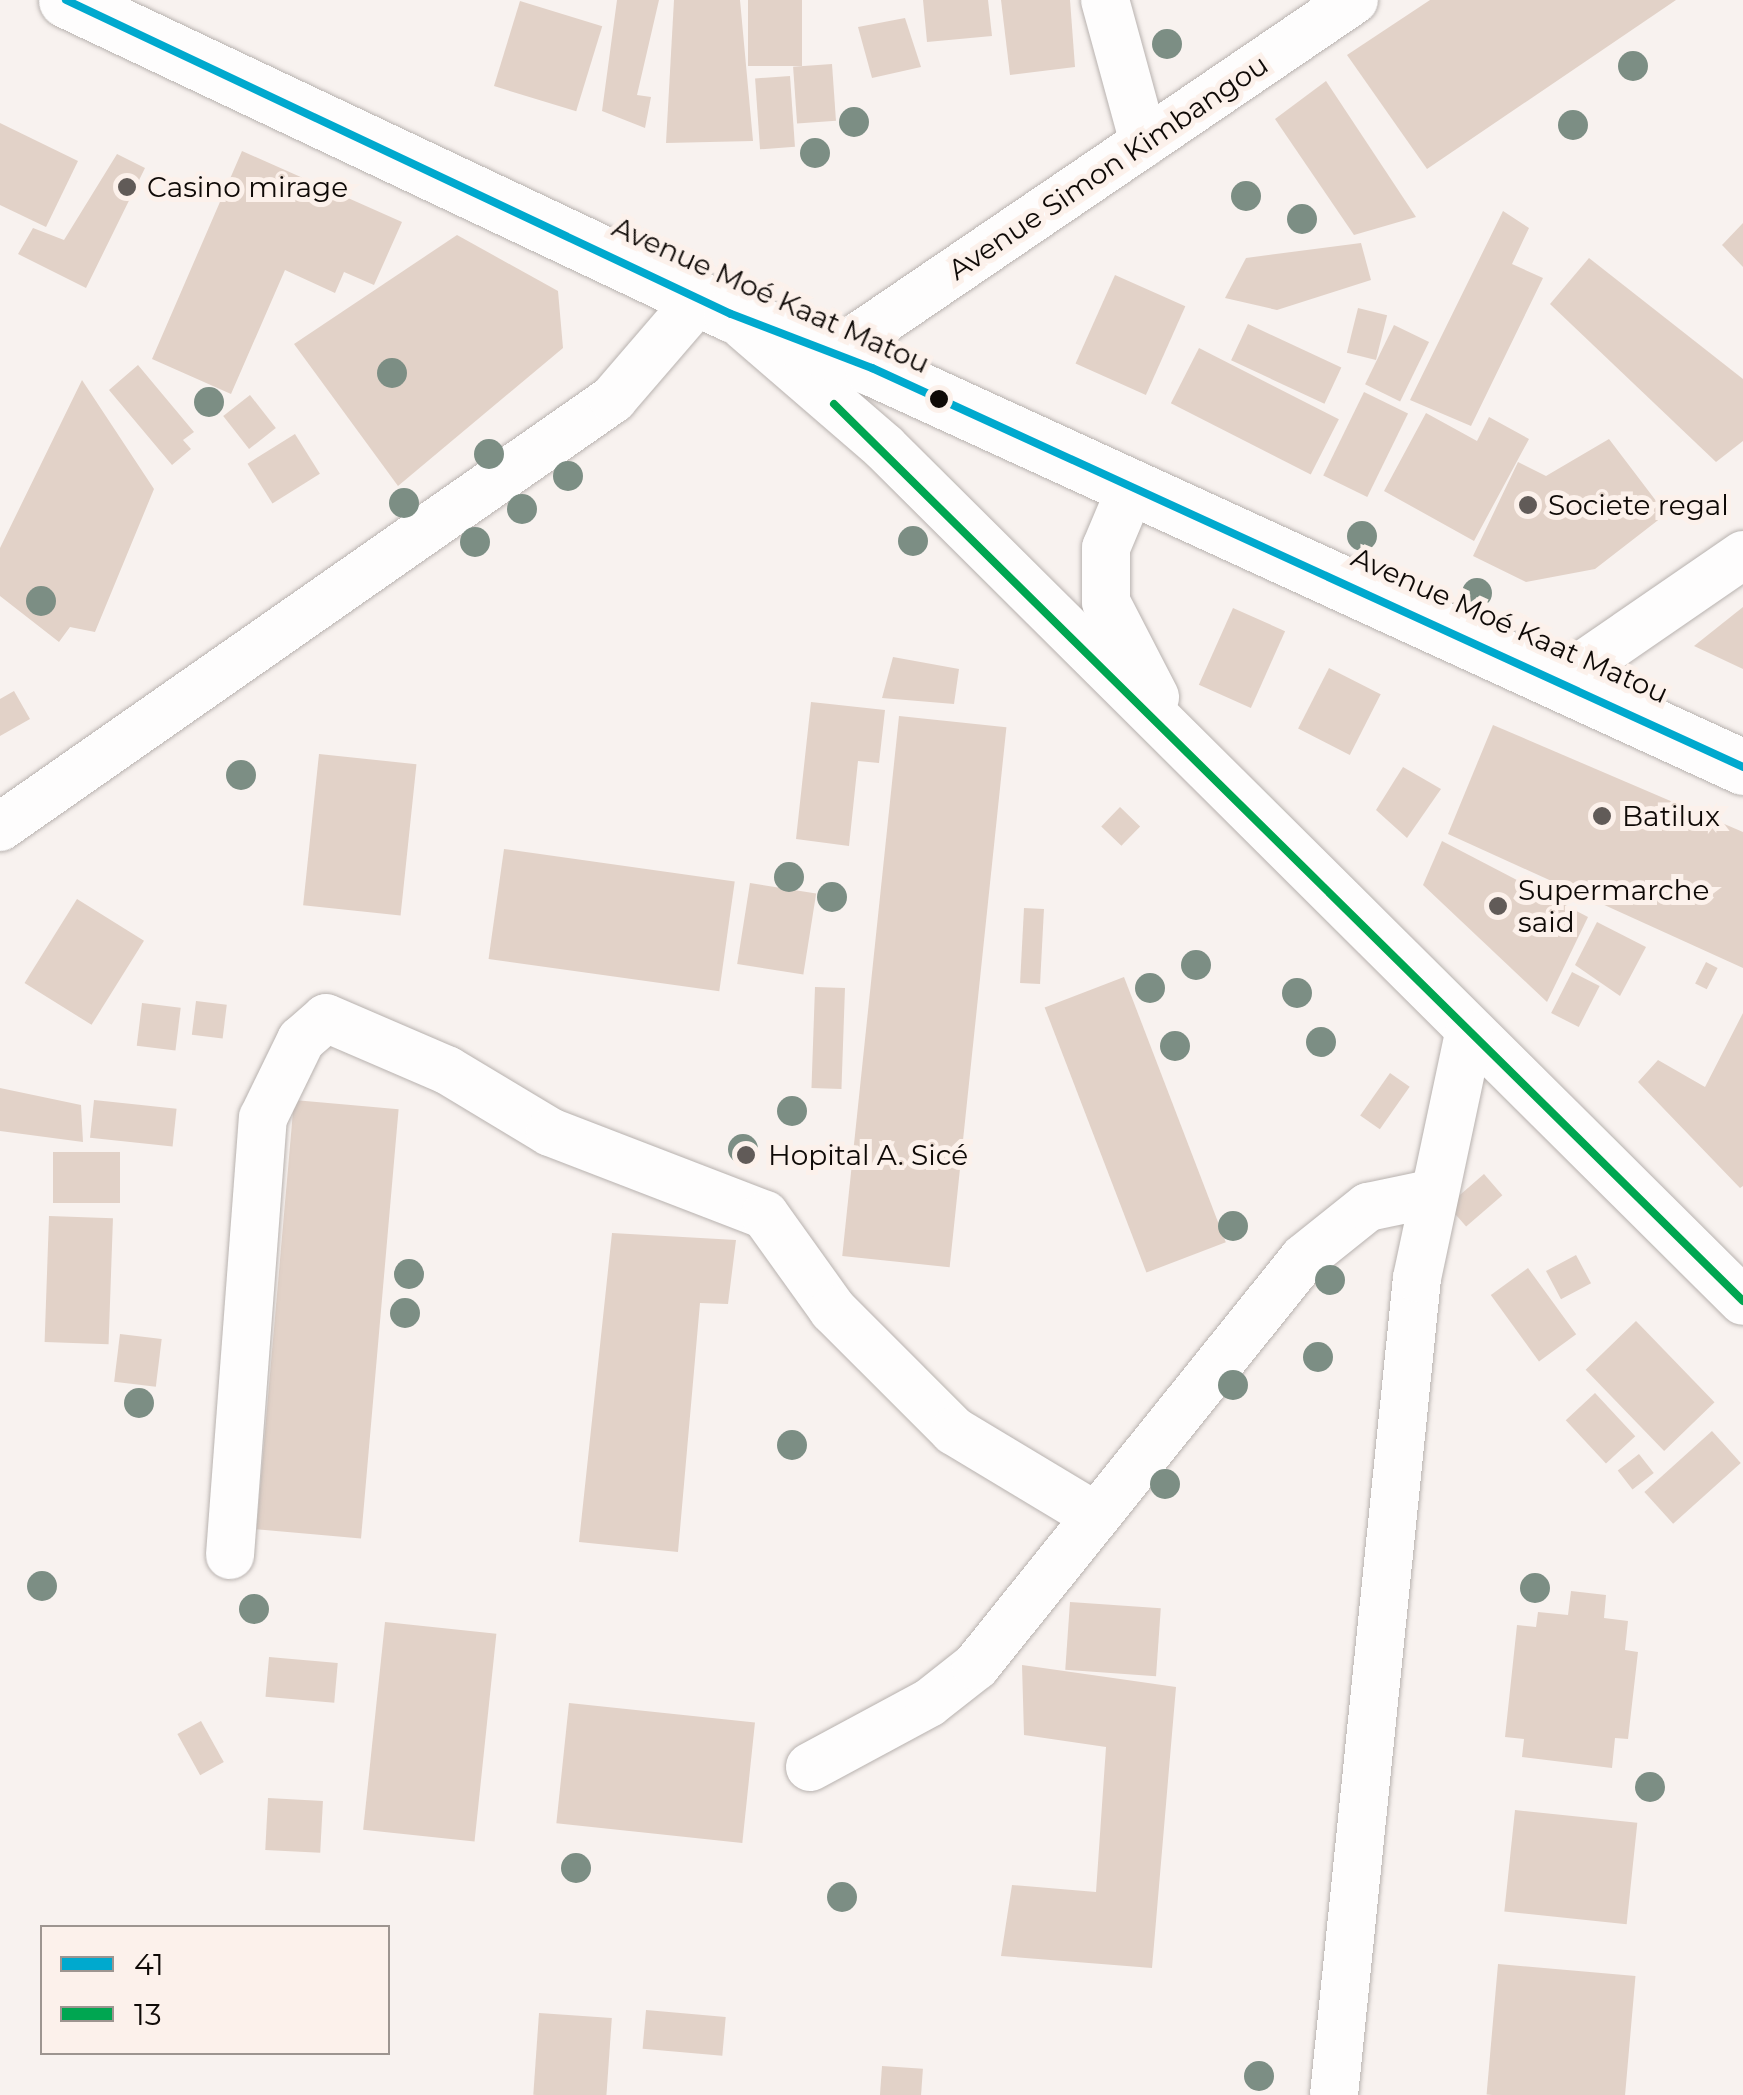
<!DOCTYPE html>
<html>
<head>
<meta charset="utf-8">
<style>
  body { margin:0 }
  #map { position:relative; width:1743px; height:2095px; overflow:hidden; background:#f8f2ef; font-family:Montserrat,sans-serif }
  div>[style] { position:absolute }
  .building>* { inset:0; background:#e2d2c8; transform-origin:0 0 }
  .roads { filter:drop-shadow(0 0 2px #b8b2af) drop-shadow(0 0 2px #b8b2af) }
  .minor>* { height:48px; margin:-24px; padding:0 24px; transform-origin:24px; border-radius:24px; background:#fefdfd }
  .major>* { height:55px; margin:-27.5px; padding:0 27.5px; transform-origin:27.5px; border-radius:27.5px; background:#fefdfd }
  .bus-1>* { height:8px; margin:-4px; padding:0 4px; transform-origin:4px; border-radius:4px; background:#00a9ce }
  .bus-2>* { height:8px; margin:-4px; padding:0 4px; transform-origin:4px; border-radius:4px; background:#00a651 }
  .trees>* { width:30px; height:30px; margin:-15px; border-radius:50%; background:#7c8e84 }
  .dots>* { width:28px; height:28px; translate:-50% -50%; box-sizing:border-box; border:5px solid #fcf1eb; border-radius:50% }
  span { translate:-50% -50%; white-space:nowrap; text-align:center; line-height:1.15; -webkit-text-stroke:10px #fcf1eb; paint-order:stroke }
  .street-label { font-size:28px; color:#0f0a07 }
  .poi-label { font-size:28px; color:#0f0a07 }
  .left { translate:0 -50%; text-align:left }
  .legend { position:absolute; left:40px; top:1925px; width:350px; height:130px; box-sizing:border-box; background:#fcf1eb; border:2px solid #9d9590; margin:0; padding:12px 18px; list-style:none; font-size:30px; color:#0f0a07 }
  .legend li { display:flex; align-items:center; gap:20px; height:50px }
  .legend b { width:50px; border:2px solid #9d9590 }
</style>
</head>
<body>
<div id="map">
  <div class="building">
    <div style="clip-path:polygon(617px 0,659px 0,637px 95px,651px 97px,645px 128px,602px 111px)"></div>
    <div style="clip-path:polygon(674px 0,740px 0,753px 141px,666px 143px)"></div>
    <div style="left:748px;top:0;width:54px;height:66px"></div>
    <div style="clip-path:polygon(923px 0,988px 0,992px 36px,927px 42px)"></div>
    <div style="clip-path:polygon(1001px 0,1070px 0,1075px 67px,1010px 75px)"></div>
    <div style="clip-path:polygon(1430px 0,1676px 0,1427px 169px,1347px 55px)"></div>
    <div style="left:520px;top:1px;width:86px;height:89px;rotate:17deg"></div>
    <div style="clip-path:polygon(905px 18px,921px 67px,872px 78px,858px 27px)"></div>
    <div style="left:832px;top:64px;width:57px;height:39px;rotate:86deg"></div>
    <div style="left:790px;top:76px;width:71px;height:35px;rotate:86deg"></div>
    <div style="clip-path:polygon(1326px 81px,1416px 217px,1354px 235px,1275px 119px)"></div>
    <div style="clip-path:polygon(0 123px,78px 161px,46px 227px,0 205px)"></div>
    <div style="clip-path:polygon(242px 151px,402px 222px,374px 285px,344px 272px,335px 293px,285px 270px,231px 394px,152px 359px)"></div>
    <div style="clip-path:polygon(117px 154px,145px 168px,86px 288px,18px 254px,33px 228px,64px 240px)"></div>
    <div style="clip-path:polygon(1503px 211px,1529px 228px,1512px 264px,1543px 278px,1471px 426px,1410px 400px)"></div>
    <div style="clip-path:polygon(1743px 223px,1743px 267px,1722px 245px)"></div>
    <div style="clip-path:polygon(457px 235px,558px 291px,563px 348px,398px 486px,294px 344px)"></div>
    <div style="clip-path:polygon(1361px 243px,1371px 280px,1277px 310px,1225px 298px,1246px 258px)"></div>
    <div style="clip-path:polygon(1589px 258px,1743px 379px,1743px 441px,1716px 462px,1550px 304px)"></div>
    <div style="left:1115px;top:275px;width:77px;height:97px;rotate:24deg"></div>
    <div style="left:1358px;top:308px;width:30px;height:46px;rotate:14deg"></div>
    <div style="left:1248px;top:324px;width:103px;height:40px;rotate:25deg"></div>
    <div style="left:1394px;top:325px;width:39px;height:66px;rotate:26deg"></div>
    <div style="left:1199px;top:348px;width:157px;height:62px;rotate:27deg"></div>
    <div style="clip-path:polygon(138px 365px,194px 432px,183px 440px,191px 449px,172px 465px,109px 390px)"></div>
    <div style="clip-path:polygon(82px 380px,154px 489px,95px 632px,70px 627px,59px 642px,0 596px,0 548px)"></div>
    <div style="left:1364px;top:392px;width:49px;height:93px;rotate:26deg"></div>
    <div style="left:250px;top:395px;width:42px;height:34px;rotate:52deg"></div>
    <div style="clip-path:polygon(1426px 413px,1477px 441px,1489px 417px,1529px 439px,1474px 541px,1384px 491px)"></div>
    <div style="left:295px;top:434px;width:47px;height:56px;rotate:58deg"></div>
    <div style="clip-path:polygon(1609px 439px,1666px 514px,1595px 569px,1526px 582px,1473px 556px,1518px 462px,1546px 476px)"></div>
    <div style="clip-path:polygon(1743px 607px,1743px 669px,1694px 646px)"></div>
    <div style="left:1233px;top:608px;width:57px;height:84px;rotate:24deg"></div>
    <div style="clip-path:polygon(893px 657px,959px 669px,954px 704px,882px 698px)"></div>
    <div style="left:1329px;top:668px;width:58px;height:68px;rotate:27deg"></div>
    <div style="clip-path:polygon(14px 691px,30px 719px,0 736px,0 699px)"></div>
    <div style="clip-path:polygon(811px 702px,885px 710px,879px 763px,858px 761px,849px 846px,796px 839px)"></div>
    <div style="left:899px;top:716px;width:108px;height:543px;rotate:6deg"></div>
    <div style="clip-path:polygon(1493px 725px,1743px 832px,1743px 968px,1448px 834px)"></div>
    <div style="left:319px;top:754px;width:98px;height:152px;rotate:6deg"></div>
    <div style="clip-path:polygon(1403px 767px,1441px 789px,1407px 838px,1376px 810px)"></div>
    <div style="left:1120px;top:807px;width:28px;height:27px;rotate:44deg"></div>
    <div style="clip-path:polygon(1442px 841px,1588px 917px,1547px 1002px,1423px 885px)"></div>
    <div style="left:504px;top:849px;width:233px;height:111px;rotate:8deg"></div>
    <div style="left:750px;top:883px;width:67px;height:82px;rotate:9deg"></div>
    <div style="left:77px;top:899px;width:79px;height:99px;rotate:32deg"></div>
    <div style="left:1024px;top:908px;width:20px;height:75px;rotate:3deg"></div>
    <div style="clip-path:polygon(1597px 922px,1646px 947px,1620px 996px,1575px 965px)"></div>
    <div style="left:1706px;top:962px;width:13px;height:24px;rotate:27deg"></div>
    <div style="left:1572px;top:972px;width:31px;height:46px;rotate:27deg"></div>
    <div style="left:1124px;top:977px;width:284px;height:85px;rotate:69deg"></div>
    <div style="left:815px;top:987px;width:30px;height:101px;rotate:2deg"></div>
    <div style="left:196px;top:1001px;width:31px;height:34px;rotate:7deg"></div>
    <div style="left:142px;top:1003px;width:39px;height:43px;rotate:7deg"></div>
    <div style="clip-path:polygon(1743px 1013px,1743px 1186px,1740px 1188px,1638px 1082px,1658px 1060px,1705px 1087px)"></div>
    <div style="left:1390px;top:1073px;width:24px;height:52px;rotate:35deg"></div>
    <div style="clip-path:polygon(0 1088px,81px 1105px,83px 1142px,0 1131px)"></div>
    <div style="left:94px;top:1100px;width:83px;height:38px;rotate:6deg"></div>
    <div style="left:294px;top:1100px;width:105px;height:431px;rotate:5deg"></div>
    <div style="left:53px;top:1152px;width:67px;height:51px"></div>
    <div style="left:1484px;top:1174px;width:28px;height:48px;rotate:49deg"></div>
    <div style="left:49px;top:1216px;width:64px;height:126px;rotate:2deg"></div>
    <div style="clip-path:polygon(612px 1233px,736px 1240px,728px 1304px,700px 1303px,678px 1552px,579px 1542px)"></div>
    <div style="left:1576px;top:1255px;width:32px;height:34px;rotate:62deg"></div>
    <div style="left:1528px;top:1268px;width:82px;height:46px;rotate:54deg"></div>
    <div style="left:1636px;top:1321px;width:113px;height:70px;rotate:46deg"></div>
    <div style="left:120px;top:1334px;width:42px;height:48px;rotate:7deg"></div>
    <div style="left:1595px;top:1393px;width:59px;height:40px;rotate:47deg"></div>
    <div style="left:1712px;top:1431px;width:43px;height:91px;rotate:48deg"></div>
    <div style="left:1639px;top:1454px;width:24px;height:27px;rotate:52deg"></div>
    <div style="clip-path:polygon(1571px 1591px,1606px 1595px,1604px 1618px,1628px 1621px,1625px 1650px,1638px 1652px,1628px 1739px,1615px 1738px,1612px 1768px,1522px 1757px,1524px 1739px,1505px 1737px,1517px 1625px,1536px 1627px,1538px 1612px,1568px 1615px)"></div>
    <div style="left:1070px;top:1602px;width:91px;height:68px;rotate:4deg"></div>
    <div style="left:385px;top:1622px;width:112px;height:209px;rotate:6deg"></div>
    <div style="left:269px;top:1657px;width:69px;height:40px;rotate:5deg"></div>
    <div style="clip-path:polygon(1022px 1665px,1176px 1687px,1152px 1968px,1001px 1956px,1012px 1885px,1096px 1892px,1106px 1747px,1024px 1735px)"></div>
    <div style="left:569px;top:1703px;width:187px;height:121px;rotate:6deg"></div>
    <div style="left:201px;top:1721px;width:47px;height:27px;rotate:61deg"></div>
    <div style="left:268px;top:1798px;width:55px;height:52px;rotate:3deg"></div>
    <div style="left:1515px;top:1810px;width:123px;height:102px;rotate:6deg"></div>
    <div style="left:1498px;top:1964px;width:138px;height:131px;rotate:5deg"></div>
    <div style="left:646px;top:2010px;width:80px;height:39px;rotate:5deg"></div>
    <div style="left:539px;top:2013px;width:73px;height:82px;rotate:4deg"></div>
    <div style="left:882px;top:2066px;width:41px;height:29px;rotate:4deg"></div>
  </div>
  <div class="roads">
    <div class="minor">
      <div style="left:1105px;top:0;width:148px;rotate:74.7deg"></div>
      <div style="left:744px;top:326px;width:185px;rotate:40.8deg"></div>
      <div style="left:884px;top:447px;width:1211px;rotate:44.83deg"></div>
      <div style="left:861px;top:335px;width:596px;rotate:-34.2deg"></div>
      <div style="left:1132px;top:486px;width:67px;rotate:112.8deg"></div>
      <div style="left:1106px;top:548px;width:54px;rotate:90deg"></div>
      <div style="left:1106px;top:602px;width:107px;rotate:62.7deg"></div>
      <div style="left:1589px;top:661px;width:187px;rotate:-34.5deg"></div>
      <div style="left:0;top:827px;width:748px;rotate:-34.92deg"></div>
      <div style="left:613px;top:399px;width:132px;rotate:-49.3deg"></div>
      <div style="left:230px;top:1555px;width:438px;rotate:-85.7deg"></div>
      <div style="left:263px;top:1118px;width:87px;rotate:-64deg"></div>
      <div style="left:301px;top:1040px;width:33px;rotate:-41deg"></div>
      <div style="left:326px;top:1018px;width:132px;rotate:23.3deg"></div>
      <div style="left:447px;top:1070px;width:120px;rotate:31deg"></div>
      <div style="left:550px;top:1132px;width:230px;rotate:21.1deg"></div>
      <div style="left:765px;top:1215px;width:117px;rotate:54.4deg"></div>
      <div style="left:833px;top:1310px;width:171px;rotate:45deg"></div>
      <div style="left:954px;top:1431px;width:163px;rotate:31deg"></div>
      <div style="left:810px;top:1767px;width:135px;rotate:-28.3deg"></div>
      <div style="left:929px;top:1703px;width:60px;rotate:-38.2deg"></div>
      <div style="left:976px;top:1666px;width:523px;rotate:-51.2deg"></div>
      <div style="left:1304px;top:1258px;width:82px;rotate:-38.6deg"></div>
      <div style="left:1368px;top:1207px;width:68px;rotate:-11.8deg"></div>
      <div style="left:1334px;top:2095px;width:821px;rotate:-84.2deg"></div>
      <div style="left:1417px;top:1278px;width:249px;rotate:-78deg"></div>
    </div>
    <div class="major">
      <div style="left:66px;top:0;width:735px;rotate:25.28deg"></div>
      <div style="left:731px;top:314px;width:151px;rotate:21deg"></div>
      <div style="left:872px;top:368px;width:958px;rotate:24.61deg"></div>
    </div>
  </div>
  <div class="bus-1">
    <div style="left:66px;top:0;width:735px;rotate:25.28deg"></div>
    <div style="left:731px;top:314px;width:151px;rotate:21deg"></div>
    <div style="left:872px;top:368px;width:958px;rotate:24.61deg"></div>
  </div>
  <div class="bus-2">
    <div style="left:834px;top:404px;width:1277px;rotate:44.62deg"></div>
  </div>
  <div class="trees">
    <div style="left:1167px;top:44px"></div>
    <div style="left:1633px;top:66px"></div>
    <div style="left:854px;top:122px"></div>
    <div style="left:1573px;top:125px"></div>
    <div style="left:815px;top:153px"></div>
    <div style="left:1246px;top:196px"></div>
    <div style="left:1302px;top:219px"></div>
    <div style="left:392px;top:373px"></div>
    <div style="left:209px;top:402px"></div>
    <div style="left:489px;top:454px"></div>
    <div style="left:568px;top:476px"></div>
    <div style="left:404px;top:503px"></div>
    <div style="left:522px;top:509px"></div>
    <div style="left:1362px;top:536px"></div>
    <div style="left:913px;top:541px"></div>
    <div style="left:475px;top:542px"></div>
    <div style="left:1477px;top:593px"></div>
    <div style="left:41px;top:601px"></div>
    <div style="left:241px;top:775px"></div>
    <div style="left:789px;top:877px"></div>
    <div style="left:832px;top:897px"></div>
    <div style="left:1196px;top:965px"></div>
    <div style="left:1150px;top:988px"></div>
    <div style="left:1297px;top:993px"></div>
    <div style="left:1321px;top:1042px"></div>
    <div style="left:1175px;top:1046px"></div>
    <div style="left:792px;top:1111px"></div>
    <div style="left:743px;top:1149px"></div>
    <div style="left:1233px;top:1226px"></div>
    <div style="left:409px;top:1274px"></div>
    <div style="left:1330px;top:1280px"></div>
    <div style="left:405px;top:1313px"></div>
    <div style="left:1318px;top:1357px"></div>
    <div style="left:1233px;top:1385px"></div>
    <div style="left:139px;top:1403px"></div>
    <div style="left:792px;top:1445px"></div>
    <div style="left:1165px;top:1484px"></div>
    <div style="left:42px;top:1586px"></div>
    <div style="left:1535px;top:1588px"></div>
    <div style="left:254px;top:1609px"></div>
    <div style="left:1650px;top:1787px"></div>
    <div style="left:576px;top:1868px"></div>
    <div style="left:842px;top:1897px"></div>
    <div style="left:1259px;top:2076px"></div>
  </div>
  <div class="dots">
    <div style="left:127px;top:187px;background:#615b58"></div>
    <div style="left:939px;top:399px;background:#0f0a07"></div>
    <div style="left:1528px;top:505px;background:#615b58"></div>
    <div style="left:1602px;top:816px;background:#615b58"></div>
    <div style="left:1498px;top:906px;background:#615b58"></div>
    <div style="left:746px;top:1155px;background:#615b58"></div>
  </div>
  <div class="street-label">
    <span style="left:1108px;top:167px;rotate:-34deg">Avenue Simon Kimbangou</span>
    <span style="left:771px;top:295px;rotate:24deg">Avenue Moé Kaat Matou</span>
    <span style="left:1510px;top:625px;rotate:24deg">Avenue Moé Kaat Matou</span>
  </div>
  <div class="poi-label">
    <span class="left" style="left:147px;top:187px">Casino mirage</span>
    <span class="left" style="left:1548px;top:505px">Societe regal</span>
    <span class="left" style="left:1622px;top:816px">Batilux</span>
    <span class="left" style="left:1518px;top:906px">Supermarche<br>said</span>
    <span class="left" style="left:768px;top:1155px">Hopital A. Sicé</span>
  </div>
  <ul class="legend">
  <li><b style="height:12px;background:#00a9ce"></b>41</li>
  <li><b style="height:12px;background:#00a651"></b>13</li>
  </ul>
</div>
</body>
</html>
